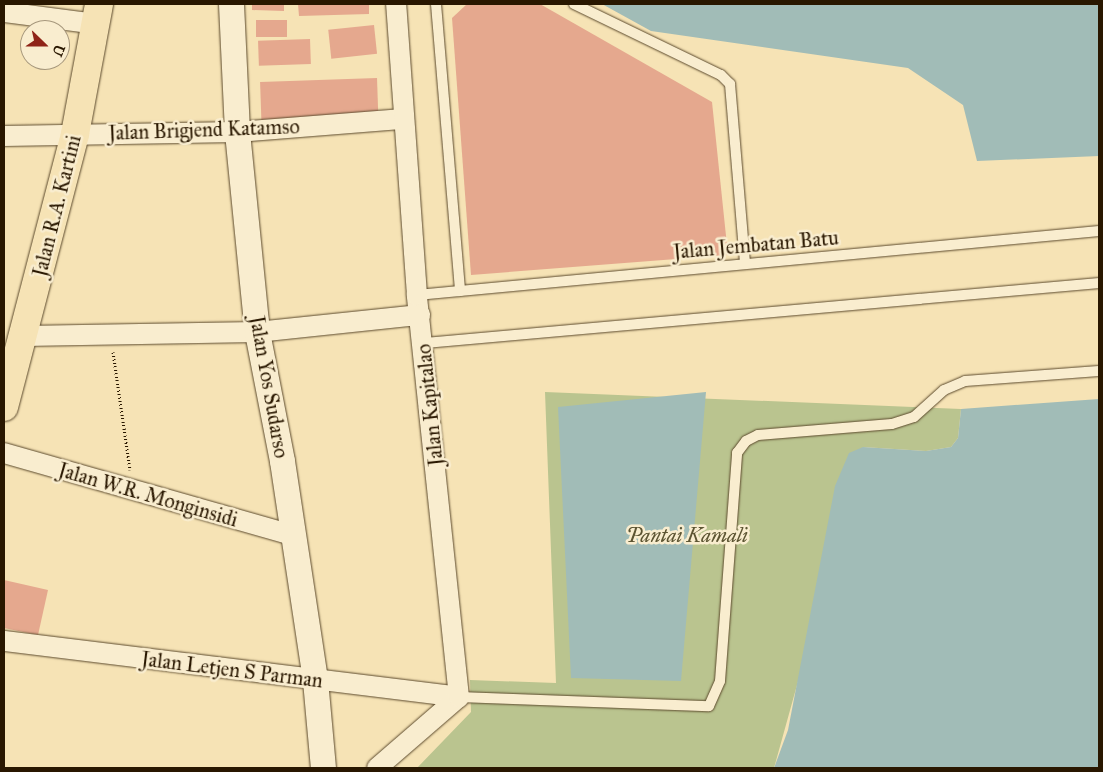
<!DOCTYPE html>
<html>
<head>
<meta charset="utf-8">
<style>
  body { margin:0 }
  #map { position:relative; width:1103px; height:772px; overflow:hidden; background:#f6e3b5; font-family:"IM FELL Great Primer",serif }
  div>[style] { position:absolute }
  .green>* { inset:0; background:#bac48f }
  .water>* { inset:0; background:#a1bcb7 }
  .building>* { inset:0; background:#e5a88e; transform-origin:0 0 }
  .path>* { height:3px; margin-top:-1.5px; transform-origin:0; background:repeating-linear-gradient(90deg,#291700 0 1px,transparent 0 3.5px) }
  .roads { filter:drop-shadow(0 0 1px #5c4a2d) drop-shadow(0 0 1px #5c4a2d) }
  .service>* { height:10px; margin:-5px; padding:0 5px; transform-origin:5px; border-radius:5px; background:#f9edcf }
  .minor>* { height:20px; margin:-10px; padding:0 10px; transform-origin:10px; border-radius:10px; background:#f9edcf }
  .tertiary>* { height:25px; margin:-12.5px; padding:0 12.5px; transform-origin:12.5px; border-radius:12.5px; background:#f9edcf }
  .trunk>* { height:28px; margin:-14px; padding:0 14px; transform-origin:14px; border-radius:14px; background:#f6e3b5 }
  span { translate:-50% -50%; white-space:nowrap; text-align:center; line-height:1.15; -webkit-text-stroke:5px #f9edcf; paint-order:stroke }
  .street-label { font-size:20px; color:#291700 }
  .park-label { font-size:20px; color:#5c5432; font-style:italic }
  .frame { position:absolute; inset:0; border:5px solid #291700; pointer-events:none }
  .north { position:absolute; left:20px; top:20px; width:50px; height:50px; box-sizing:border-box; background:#f9edcf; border:1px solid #a6977c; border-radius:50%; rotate:112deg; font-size:14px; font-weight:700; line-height:20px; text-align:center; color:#291700 }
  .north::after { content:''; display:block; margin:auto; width:18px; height:22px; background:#8f2418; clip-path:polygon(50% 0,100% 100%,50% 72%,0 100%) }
</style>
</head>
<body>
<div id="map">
  <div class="green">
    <div style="clip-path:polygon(545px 392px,961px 409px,958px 438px,951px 447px,926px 451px,863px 447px,774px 768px,417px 768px,471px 712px,470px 680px,556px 683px)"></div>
  </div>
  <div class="water">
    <div style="clip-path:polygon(602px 4px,1099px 4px,1099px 156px,977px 161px,963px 105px,908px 68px,651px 31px)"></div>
    <div style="clip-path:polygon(706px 392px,681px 681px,571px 678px,558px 407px)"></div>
    <div style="clip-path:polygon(1099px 399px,1099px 768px,774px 768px,788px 730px,835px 486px,849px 453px,863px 447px,926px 451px,951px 447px,958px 438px,961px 409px)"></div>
  </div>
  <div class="building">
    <div style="clip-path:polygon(252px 4px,284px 4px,284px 11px,252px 10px)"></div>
    <div style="clip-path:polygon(298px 4px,369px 4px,369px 14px,299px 16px)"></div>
    <div style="clip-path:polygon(467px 4px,540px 4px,712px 102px,728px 255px,471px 275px,452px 18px)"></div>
    <div style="left:256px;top:20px;width:31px;height:17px"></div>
    <div style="left:374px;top:25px;width:29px;height:46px;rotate:84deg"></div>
    <div style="left:310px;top:39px;width:25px;height:52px;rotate:88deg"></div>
    <div style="left:377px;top:78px;width:38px;height:117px;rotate:88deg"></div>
    <div style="clip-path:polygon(4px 580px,48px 590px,38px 635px,4px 628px)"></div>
  </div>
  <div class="path">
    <div style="left:113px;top:352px;width:119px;rotate:81.8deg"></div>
  </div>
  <div class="roads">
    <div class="service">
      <div style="left:436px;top:4px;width:288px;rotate:85.2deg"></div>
      <div style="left:574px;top:4px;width:163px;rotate:25.8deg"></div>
      <div style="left:721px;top:75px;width:13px;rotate:45deg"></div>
      <div style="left:730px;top:84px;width:180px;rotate:85.2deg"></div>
      <div style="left:417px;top:295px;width:685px;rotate:-5.36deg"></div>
      <div style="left:425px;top:343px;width:677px;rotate:-5.09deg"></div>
      <div style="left:459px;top:697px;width:250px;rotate:2.1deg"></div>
      <div style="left:709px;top:706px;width:27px;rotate:-66deg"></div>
      <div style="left:720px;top:681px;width:229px;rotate:-85.7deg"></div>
      <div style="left:737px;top:453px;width:15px;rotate:-53deg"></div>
      <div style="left:746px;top:441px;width:13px;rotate:-27deg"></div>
      <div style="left:758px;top:435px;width:134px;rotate:-4.7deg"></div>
      <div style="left:892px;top:424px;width:23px;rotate:-18deg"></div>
      <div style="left:914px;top:417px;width:40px;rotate:-42deg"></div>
      <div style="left:944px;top:390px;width:23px;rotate:-23deg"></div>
      <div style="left:965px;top:381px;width:134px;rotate:-4.3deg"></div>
    </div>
    <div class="minor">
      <div style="left:4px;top:12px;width:94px;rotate:7.4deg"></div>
      <div style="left:4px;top:136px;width:233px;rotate:-1deg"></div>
      <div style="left:237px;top:132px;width:167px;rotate:-4.5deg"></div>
      <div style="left:24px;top:336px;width:233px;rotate:-1deg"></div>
      <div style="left:257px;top:332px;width:164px;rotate:-6deg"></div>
      <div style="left:4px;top:453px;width:299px;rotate:15.9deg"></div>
      <div style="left:4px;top:641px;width:458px;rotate:7deg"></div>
      <div style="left:377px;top:768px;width:108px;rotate:-40.9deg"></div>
      <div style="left:459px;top:697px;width:404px;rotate:-96deg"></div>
      <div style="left:417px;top:295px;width:292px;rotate:-94.1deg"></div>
    </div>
    <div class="tertiary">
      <div style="left:231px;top:4px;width:128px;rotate:87.3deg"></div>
      <div style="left:237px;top:132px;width:201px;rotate:84.3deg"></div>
      <div style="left:257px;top:332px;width:131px;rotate:79deg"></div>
      <div style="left:282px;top:461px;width:221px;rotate:81.4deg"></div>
      <div style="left:315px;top:680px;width:88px;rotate:84.8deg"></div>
    </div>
    <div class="trunk">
      <div style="left:4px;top:407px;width:282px;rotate:-75.4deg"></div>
      <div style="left:75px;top:134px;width:132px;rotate:-79.5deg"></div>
    </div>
  </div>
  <div class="street-label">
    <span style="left:204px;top:130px;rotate:-2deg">Jalan Brigjend Katamso</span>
    <span style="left:57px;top:206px;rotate:-76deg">Jalan R.A. Kartini</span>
    <span style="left:756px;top:245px;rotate:-5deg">Jalan Jembatan Batu</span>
    <span style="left:269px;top:387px;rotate:80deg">Jalan Yos Sudarso</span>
    <span style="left:430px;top:405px;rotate:-96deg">Jalan Kapitalao</span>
    <span style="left:148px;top:495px;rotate:16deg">Jalan W.R. Monginsidi</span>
    <span style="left:232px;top:670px;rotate:7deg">Jalan Letjen S Parman</span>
  </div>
  <div class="park-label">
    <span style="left:687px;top:535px">Pantai Kamali</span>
  </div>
  <div class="frame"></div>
  <div class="north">U</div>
</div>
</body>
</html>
